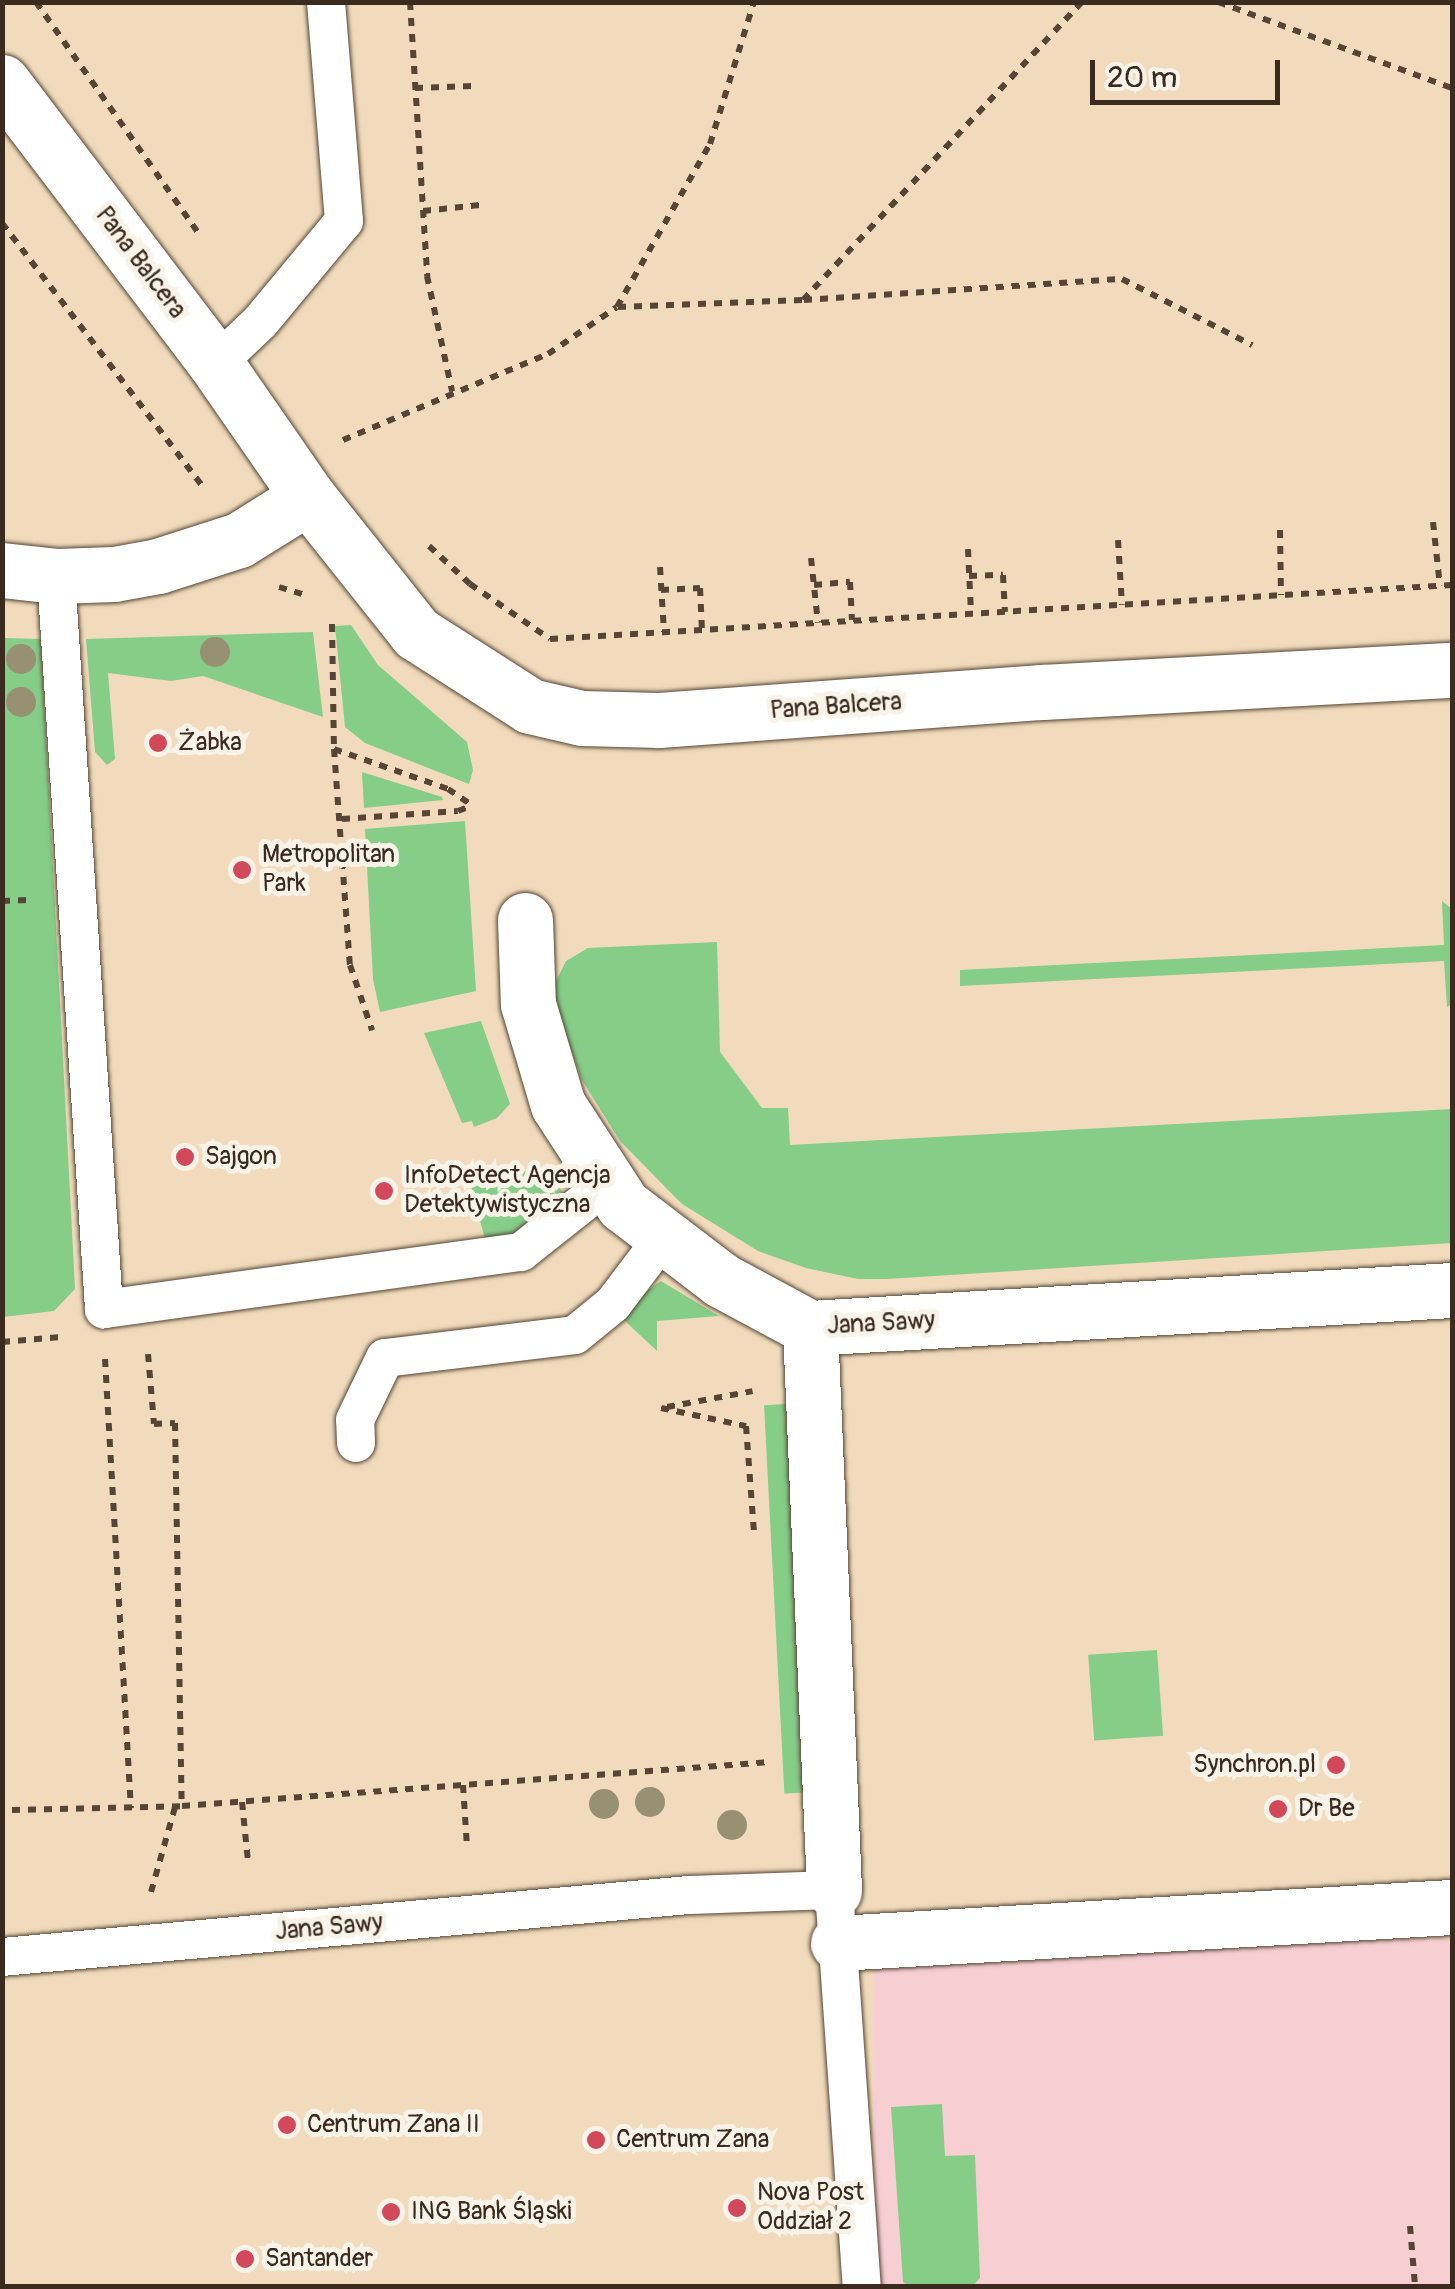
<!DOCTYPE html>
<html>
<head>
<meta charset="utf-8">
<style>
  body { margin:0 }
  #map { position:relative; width:1455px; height:2289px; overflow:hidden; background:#f1dbbc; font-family:Pangolin,sans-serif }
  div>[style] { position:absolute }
  .built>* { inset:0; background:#f7cfd3; transform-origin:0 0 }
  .green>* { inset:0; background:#86cd88; transform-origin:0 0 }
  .path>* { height:6px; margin-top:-3px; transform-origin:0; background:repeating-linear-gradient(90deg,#564536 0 8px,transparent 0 16px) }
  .roads { filter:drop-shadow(0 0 2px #564536) drop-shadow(0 0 2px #564536) }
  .service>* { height:38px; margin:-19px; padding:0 19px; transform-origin:19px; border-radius:19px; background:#fff }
  .minor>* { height:55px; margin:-27.5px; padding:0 27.5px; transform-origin:27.5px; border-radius:27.5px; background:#fff }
  .trees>* { width:30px; height:30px; margin:-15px; border-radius:50%; background:#979073 }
  .dots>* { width:28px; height:28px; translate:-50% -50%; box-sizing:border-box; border:5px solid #f7f3e8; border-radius:50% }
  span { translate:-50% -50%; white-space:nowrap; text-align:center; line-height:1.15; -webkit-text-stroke:10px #f7f3e8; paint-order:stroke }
  .street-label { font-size:25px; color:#3b2a1e }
  .poi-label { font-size:25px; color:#3b2a1e }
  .left { translate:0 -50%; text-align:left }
  .right { translate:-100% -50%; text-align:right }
  .frame { position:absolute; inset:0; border:5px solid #3b2a1e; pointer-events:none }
  .scale { position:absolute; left:1090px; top:60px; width:190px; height:45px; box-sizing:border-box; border:5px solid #3b2a1e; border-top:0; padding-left:12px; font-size:30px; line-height:35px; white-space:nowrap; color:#3b2a1e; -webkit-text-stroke:8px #f7f3e8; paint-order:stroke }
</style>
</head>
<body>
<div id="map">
  <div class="built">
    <div style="left:1452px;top:1939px;width:347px;height:578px;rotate:90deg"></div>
  </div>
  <div class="green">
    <div style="clip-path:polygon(351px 625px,378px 665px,467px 742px,473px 770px,469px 784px,365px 743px,345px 727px,335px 626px)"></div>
    <div style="clip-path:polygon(313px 632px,323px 717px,203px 676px,171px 681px,108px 673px,115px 759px,107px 765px,95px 752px,86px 639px)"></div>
    <div style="clip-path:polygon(3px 638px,41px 639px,75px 1289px,54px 1311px,3px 1317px)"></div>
    <div style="clip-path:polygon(362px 772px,442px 797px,443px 800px,364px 808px)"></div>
    <div style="clip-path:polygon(465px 821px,476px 991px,380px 1012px,373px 979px,365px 829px)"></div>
    <div style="clip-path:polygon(1442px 901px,1452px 909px,1452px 1004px,1447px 1007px,1444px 961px,960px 986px,960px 970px,1444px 945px)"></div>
    <div style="clip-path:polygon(717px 942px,720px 1052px,762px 1108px,788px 1108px,790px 1145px,1452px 1109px,1452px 1243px,887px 1279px,858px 1279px,806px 1268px,758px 1251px,682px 1204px,620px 1141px,582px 1080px,556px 1009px,555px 983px,566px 961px,588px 948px)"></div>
    <div style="clip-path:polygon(481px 1021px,510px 1104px,497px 1118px,474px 1127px,472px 1121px,462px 1123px,424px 1033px)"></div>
    <div style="clip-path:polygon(544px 1166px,567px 1198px,532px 1228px,486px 1243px,471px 1186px)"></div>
    <div style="clip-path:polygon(661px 1281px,719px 1316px,657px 1321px,657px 1351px,624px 1320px,644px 1293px)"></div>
    <div style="left:786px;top:1404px;width:389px;height:22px;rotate:87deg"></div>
    <div style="left:1157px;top:1650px;width:86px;height:69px;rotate:86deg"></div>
    <div style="clip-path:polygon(942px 2104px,945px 2156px,975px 2155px,980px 2278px,973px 2286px,908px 2286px,903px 2282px,891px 2107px)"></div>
  </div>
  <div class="path">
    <div style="left:36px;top:2px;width:284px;rotate:54.9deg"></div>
    <div style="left:410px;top:2px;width:275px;rotate:86.4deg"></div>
    <div style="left:427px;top:276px;width:118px;rotate:77.7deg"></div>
    <div style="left:1218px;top:2px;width:249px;rotate:20.2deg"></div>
    <div style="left:415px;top:88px;width:58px;rotate:-2deg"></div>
    <div style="left:423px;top:211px;width:57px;rotate:-6deg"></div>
    <div style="left:2px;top:223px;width:332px;rotate:52.7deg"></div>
    <div style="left:804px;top:300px;width:319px;rotate:-3.8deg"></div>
    <div style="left:1122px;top:279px;width:146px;rotate:26.9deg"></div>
    <div style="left:618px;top:307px;width:185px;rotate:-2.2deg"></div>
    <div style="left:803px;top:300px;width:408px;rotate:-46.9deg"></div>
    <div style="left:343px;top:440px;width:222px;rotate:-22.8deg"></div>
    <div style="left:548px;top:354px;width:83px;rotate:-34.3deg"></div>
    <div style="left:617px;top:307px;width:188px;rotate:-60.3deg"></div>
    <div style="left:710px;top:144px;width:149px;rotate:-72.8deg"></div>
    <div style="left:1433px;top:522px;width:64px;rotate:83.8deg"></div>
    <div style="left:1280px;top:530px;width:65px;rotate:89.1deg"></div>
    <div style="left:1118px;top:540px;width:65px;rotate:86.5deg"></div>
    <div style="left:429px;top:546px;width:56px;rotate:42.8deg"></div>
    <div style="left:470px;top:584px;width:97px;rotate:34.5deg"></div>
    <div style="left:550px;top:639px;width:904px;rotate:-3.43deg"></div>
    <div style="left:968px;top:549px;width:64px;rotate:87.3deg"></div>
    <div style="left:811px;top:558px;width:65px;rotate:83.9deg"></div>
    <div style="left:660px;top:567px;width:65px;rotate:86.5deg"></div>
    <div style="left:969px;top:576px;width:34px;rotate:-2deg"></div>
    <div style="left:1003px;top:575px;width:37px;rotate:87deg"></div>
    <div style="left:814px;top:585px;width:36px;rotate:-5deg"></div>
    <div style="left:850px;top:582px;width:38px;rotate:87deg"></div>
    <div style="left:279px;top:587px;width:28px;rotate:17deg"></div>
    <div style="left:661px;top:590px;width:39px;rotate:-3deg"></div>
    <div style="left:700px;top:588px;width:42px;rotate:87.3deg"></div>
    <div style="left:332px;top:624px;width:125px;rotate:89.1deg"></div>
    <div style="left:334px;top:749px;width:217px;rotate:85.8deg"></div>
    <div style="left:350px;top:965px;width:69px;rotate:71.3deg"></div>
    <div style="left:334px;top:749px;width:121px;rotate:19.3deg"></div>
    <div style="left:448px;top:789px;width:29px;rotate:34deg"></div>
    <div style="left:342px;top:819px;width:116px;rotate:-3.9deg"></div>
    <div style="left:458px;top:811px;width:14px;rotate:-21deg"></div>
    <div style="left:2px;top:901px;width:26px;rotate:-2deg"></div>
    <div style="left:2px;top:1342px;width:59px;rotate:-4.8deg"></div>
    <div style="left:148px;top:1354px;width:70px;rotate:85.1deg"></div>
    <div style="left:154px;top:1424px;width:21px;rotate:-3deg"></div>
    <div style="left:175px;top:1423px;width:383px;rotate:89deg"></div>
    <div style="left:182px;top:1806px;width:590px;rotate:-4.28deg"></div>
    <div style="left:105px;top:1359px;width:450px;rotate:86.7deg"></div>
    <div style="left:667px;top:1407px;width:87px;rotate:-10.5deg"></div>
    <div style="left:661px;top:1408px;width:87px;rotate:12deg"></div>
    <div style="left:746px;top:1426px;width:106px;rotate:85.7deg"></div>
    <div style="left:463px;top:1785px;width:62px;rotate:86.3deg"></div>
    <div style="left:242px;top:1802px;width:59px;rotate:84.2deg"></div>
    <div style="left:12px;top:1810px;width:170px;rotate:-1.3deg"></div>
    <div style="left:151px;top:1892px;width:88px;rotate:-74.2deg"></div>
    <div style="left:1410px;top:2226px;width:60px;rotate:85.2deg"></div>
  </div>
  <div class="roads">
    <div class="service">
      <div style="left:216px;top:364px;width:62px;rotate:-43.7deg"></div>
      <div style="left:261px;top:321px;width:130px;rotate:-50.3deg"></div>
      <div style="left:344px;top:221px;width:220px;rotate:-94.7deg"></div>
      <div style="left:56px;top:576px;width:735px;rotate:86.25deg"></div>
      <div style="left:104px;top:1309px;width:421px;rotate:-7.8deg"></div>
      <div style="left:521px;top:1252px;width:80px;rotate:-38.4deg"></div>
      <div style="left:356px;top:1443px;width:23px;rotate:-92deg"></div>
      <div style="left:355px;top:1420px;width:69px;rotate:-64.2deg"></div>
      <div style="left:385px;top:1358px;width:191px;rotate:-6.9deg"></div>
      <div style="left:575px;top:1335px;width:49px;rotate:-39.2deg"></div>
      <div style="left:613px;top:1304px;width:83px;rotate:-52.9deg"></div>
      <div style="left:2px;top:1957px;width:689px;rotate:-5.16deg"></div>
      <div style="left:688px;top:1895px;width:146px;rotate:-2deg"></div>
      <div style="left:834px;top:1890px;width:397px;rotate:86deg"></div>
    </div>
    <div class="minor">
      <div style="left:2px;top:82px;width:354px;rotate:52.8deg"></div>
      <div style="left:216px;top:364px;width:162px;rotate:55.3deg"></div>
      <div style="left:308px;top:497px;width:174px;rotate:51.5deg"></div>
      <div style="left:416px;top:633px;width:135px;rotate:32.6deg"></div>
      <div style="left:530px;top:706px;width:53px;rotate:13deg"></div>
      <div style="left:582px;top:718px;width:77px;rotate:1.5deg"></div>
      <div style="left:659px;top:720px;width:384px;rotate:-4.2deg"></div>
      <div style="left:1042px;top:692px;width:411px;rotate:-3.1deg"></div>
      <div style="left:2px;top:570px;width:54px;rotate:6.3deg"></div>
      <div style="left:56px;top:576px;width:58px;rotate:-2deg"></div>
      <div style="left:114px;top:574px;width:45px;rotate:-10.3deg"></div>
      <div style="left:158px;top:566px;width:85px;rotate:-17.8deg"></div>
      <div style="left:239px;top:540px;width:81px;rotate:-31.9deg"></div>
      <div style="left:525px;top:920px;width:84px;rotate:88deg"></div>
      <div style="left:528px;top:1004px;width:105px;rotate:73.5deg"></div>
      <div style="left:558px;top:1105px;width:119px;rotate:57deg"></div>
      <div style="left:623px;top:1205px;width:123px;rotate:37.4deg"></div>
      <div style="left:721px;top:1280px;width:101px;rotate:28.3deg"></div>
      <div style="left:810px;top:1328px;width:643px;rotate:-3.39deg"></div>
      <div style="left:810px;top:1328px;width:563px;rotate:87.55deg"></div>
      <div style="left:838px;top:1943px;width:615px;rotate:-3.36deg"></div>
    </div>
  </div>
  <div class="trees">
    <div style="left:215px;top:652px"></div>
    <div style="left:21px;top:659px"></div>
    <div style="left:21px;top:702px"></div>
    <div style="left:650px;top:1802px"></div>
    <div style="left:604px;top:1804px"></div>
    <div style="left:732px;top:1825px"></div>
  </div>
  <div class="dots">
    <div style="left:158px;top:743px;background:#d1495b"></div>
    <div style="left:242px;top:870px;background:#d1495b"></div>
    <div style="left:185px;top:1157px;background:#d1495b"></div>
    <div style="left:384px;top:1191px;background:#d1495b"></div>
    <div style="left:1336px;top:1765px;background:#d1495b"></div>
    <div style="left:1278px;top:1809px;background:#d1495b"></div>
    <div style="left:287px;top:2125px;background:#d1495b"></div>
    <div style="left:596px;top:2140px;background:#d1495b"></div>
    <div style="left:737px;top:2208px;background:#d1495b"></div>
    <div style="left:391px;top:2212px;background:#d1495b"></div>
    <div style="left:245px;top:2259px;background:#d1495b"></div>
  </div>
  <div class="street-label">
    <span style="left:140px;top:263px;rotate:53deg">Pana Balcera</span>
    <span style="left:836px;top:707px;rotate:-4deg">Pana Balcera</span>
    <span style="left:881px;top:1324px;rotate:-3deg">Jana Sawy</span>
    <span style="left:329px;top:1928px;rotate:-5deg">Jana Sawy</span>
  </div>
  <div class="poi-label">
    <span class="left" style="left:178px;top:743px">Żabka</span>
    <span class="left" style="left:262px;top:870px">Metropolitan<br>Park</span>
    <span class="left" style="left:205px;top:1157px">Sajgon</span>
    <span class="left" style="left:404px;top:1191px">InfoDetect Agencja<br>Detektywistyczna</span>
    <span class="right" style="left:1316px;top:1765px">Synchron.pl</span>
    <span class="left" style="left:1298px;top:1809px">Dr Be</span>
    <span class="left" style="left:307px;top:2125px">Centrum Zana II</span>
    <span class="left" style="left:616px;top:2140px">Centrum Zana</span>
    <span class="left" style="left:757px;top:2208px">Nova Post<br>Oddział 2</span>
    <span class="left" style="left:411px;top:2212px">ING Bank Śląski</span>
    <span class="left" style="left:265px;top:2259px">Santander</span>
  </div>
  <div class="frame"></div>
  <div class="scale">20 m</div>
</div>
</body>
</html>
